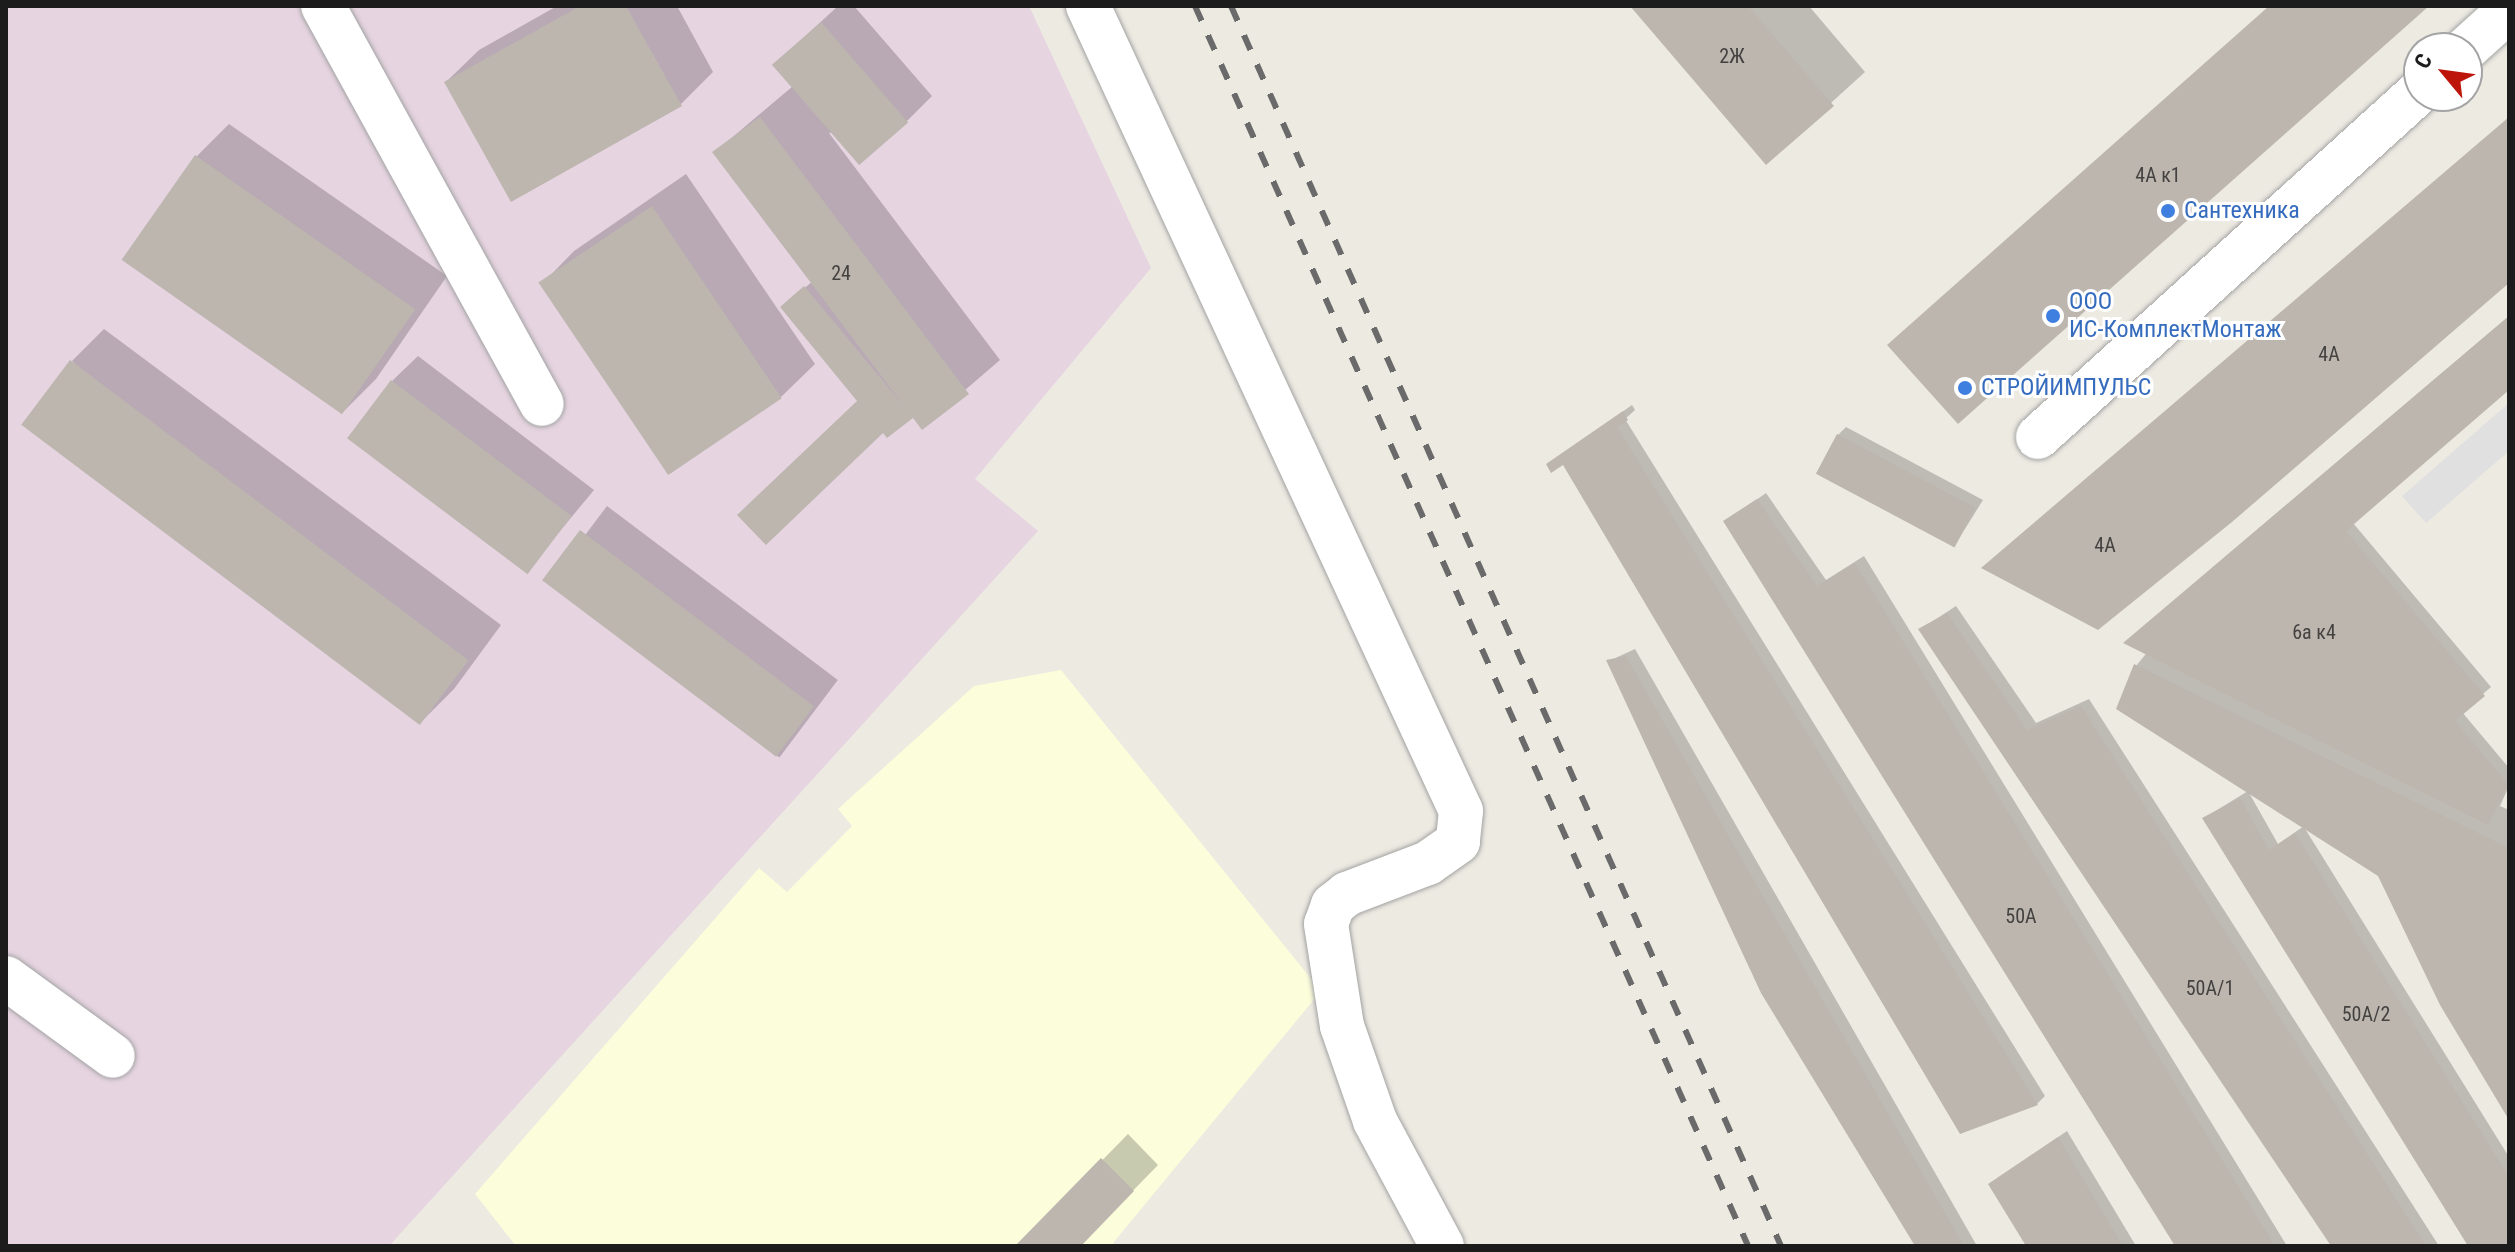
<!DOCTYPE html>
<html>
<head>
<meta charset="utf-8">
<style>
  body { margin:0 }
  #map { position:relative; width:2515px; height:1252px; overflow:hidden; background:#edeae2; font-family:"Roboto Condensed",sans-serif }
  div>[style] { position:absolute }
  .industrial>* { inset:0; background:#e6d4e1 }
  .education>* { inset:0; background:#fbfddb }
  .parking>* { inset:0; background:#e0e0e0 }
  .shadow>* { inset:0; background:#0003; transform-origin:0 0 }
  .building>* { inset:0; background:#bdb6af; transform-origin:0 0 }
  .roads { filter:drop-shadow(0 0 2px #a3a3a3) drop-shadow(0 0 2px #a3a3a3) }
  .minor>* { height:44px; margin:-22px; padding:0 22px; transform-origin:22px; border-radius:22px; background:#fff }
  .rail>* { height:6px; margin-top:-3px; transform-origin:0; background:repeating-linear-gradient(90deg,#6a6a6a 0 16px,transparent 0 32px) }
  .dots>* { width:22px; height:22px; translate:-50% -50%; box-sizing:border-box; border:4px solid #fff; border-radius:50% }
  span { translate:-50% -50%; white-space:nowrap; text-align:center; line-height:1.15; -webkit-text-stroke:6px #fff; paint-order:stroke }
  .number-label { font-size:20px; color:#444241 }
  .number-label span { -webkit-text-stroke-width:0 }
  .shop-label { font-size:24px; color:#366cbe }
  .left { translate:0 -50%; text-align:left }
  .frame { position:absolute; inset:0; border:8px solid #1c1c1c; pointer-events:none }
  .north { position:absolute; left:2403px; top:32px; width:80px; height:80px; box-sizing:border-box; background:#fff; border:2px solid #a4a4a4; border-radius:50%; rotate:299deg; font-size:22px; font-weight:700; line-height:32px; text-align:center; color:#1c1c1c }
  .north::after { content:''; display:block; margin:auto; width:28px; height:36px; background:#bd150a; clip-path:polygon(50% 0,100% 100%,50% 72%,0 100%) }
</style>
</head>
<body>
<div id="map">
  <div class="industrial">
    <div style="clip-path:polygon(6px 6px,1029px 6px,1151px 268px,975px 479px,1038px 531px,389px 1246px,6px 1246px)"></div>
  </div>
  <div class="education">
    <div style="clip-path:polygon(1061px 670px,1321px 991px,1113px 1243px,1118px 1246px,516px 1246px,475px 1194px,759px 868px,787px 892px,852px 826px,838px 809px,974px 686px)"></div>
  </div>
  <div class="parking">
    <div style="clip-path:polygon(2509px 403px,2509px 451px,2426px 523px,2402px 496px)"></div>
  </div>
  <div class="shadow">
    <div style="clip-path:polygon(557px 6px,677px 6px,713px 72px,681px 104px,446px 82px,479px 50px)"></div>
    <div style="clip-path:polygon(838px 6px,854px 6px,932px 96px,907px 121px,829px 133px,1000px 360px,922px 427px,913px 415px,859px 400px,782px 307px,813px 281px,715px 152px,793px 86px,774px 65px)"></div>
    <div style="clip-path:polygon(1632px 6px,1809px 6px,1865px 72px,1766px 162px)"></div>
    <div style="clip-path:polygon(229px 124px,447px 276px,376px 379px,343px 412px,196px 157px)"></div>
    <div style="clip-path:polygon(686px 174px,815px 364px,782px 396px,671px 473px,542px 284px,574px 251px)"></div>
    <div style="clip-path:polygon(evenodd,2509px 316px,2509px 388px,2353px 523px,2491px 687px,2462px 712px,2509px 768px,2509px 786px,2500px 806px,2509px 810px,2509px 1116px,2380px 875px,2304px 827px,2509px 1157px,2509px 1246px,2470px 1246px,2204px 818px,2248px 791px,2136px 666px,2225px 557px,2509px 316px,2248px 791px,2304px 826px,2278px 844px,2248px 791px)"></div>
    <div style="clip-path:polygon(104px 329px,501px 625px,454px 689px,421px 722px,72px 361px)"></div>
    <div style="clip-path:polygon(418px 356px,594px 490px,526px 572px,392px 381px)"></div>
    <div style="clip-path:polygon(1632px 405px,1635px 410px,1625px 419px,2045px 1096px,2037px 1104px,1564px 462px,1549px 464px)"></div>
    <div style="clip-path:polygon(1846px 427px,1983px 500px,1955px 545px,1838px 435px)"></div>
    <div style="clip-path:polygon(1766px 493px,1826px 580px,1864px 556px,2287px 1246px,2177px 1246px,1726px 521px)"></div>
    <div style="left:607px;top:506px;width:289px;height:97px;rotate:37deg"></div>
    <div style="clip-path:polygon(1956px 606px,2036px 723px,2089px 699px,2439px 1246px,2333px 1246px,1921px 629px)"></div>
    <div style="clip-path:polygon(1635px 649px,1977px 1246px,1918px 1246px,1609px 661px)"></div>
    <div style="clip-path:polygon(2067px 1131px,2136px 1246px,2028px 1246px,1990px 1184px)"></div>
    <div style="clip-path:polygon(1128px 1134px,1158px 1165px,1079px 1246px,1018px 1246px)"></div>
  </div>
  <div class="building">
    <div style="clip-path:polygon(580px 6px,626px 6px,682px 106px,511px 202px,444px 82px)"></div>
    <div style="clip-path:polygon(1630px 6px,1748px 6px,1834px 106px,1766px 165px)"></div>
    <div style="clip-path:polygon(2269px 6px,2429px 6px,1958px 424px,1887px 345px)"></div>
    <div style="left:821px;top:22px;width:133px;height:65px;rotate:49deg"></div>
    <div style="clip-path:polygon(760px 117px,969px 394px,922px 430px,913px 418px,887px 438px,883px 433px,766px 545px,737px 515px,857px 401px,780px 307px,804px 286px,904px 406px,712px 152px)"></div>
    <div style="clip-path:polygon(2509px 117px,2509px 283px,2232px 522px,2098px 630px,1981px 568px)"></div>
    <div style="left:195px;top:155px;width:269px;height:128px;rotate:35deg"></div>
    <div style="left:652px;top:206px;width:232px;height:137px;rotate:56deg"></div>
    <div style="clip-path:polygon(2509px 316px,2509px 390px,2346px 531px,2485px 696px,2455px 721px,2508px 784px,2488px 825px,2123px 643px)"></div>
    <div style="left:70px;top:360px;width:499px;height:81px;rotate:37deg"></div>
    <div style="left:391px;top:380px;width:226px;height:73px;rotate:37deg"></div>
    <div style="clip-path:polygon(1623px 411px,1628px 420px,1617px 427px,2038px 1105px,1960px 1134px,1563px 465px,1551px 473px,1546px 464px)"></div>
    <div style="left:1837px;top:434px;width:157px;height:45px;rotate:28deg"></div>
    <div style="clip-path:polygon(1757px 499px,1817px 586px,1855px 563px,2275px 1246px,2175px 1246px,1723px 521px)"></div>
    <div style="left:580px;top:530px;width:293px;height:63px;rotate:37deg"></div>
    <div style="clip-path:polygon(1947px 613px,2027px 730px,2081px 706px,2426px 1246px,2331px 1246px,1918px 629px)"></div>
    <div style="clip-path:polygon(1626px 656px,1740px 856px,1964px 1246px,1915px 1246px,1761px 993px,1606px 660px)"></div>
    <div style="clip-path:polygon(2134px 664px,2509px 848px,2509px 1120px,2440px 1005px,2378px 876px,2116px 709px)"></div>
    <div style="clip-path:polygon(2240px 798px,2269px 850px,2295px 833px,2509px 1177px,2509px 1246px,2468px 1246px,2202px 818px)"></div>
    <div style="clip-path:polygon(2058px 1137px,2123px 1246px,2026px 1246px,1988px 1184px)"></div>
    <div style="clip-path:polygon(1101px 1158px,1134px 1191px,1081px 1246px,1015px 1246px)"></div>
  </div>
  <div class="roads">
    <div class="minor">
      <div style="left:323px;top:6px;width:454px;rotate:61.2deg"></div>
      <div style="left:1088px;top:6px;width:887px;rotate:65.14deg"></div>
      <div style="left:1461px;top:811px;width:31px;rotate:96deg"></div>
      <div style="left:1458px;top:842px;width:37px;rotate:145deg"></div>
      <div style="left:1428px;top:863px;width:87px;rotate:159.1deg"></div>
      <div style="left:1347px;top:894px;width:18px;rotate:142deg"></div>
      <div style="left:1333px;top:905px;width:20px;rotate:110deg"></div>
      <div style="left:1326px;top:924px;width:103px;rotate:81.1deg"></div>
      <div style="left:1342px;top:1026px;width:101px;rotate:70.8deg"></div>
      <div style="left:1375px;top:1121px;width:142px;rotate:61.8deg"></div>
      <div style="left:2467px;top:48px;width:57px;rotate:-42.1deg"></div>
      <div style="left:2038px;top:437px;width:514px;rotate:-42.16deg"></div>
      <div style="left:6px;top:978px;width:132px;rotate:36.1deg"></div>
    </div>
  </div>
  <div class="rail">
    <div style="left:1195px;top:6px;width:1358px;rotate:65.96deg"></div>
    <div style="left:1231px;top:6px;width:1357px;rotate:66.08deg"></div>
  </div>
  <div class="dots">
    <div style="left:2168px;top:211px;background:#3f7fe0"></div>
    <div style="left:2053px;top:316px;background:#3f7fe0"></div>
    <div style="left:1965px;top:388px;background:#3f7fe0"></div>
  </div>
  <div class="number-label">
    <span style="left:1732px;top:56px">2Ж</span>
    <span style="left:2158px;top:175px">4А к1</span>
    <span style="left:841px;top:273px">24</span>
    <span style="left:2329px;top:354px">4А</span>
    <span style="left:2105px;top:545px">4А</span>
    <span style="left:2314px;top:632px">6а к4</span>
    <span style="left:2021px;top:916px">50А</span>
    <span style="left:2210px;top:988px">50А/1</span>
    <span style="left:2366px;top:1014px">50А/2</span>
  </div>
  <div class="shop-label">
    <span class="left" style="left:2184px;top:211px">Сантехника</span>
    <span class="left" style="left:2069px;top:316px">ООО<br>ИС-КомплектМонтаж</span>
    <span class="left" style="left:1981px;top:388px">СТРОЙИМПУЛЬС</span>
  </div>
  <div class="frame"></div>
  <div class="north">С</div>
</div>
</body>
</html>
